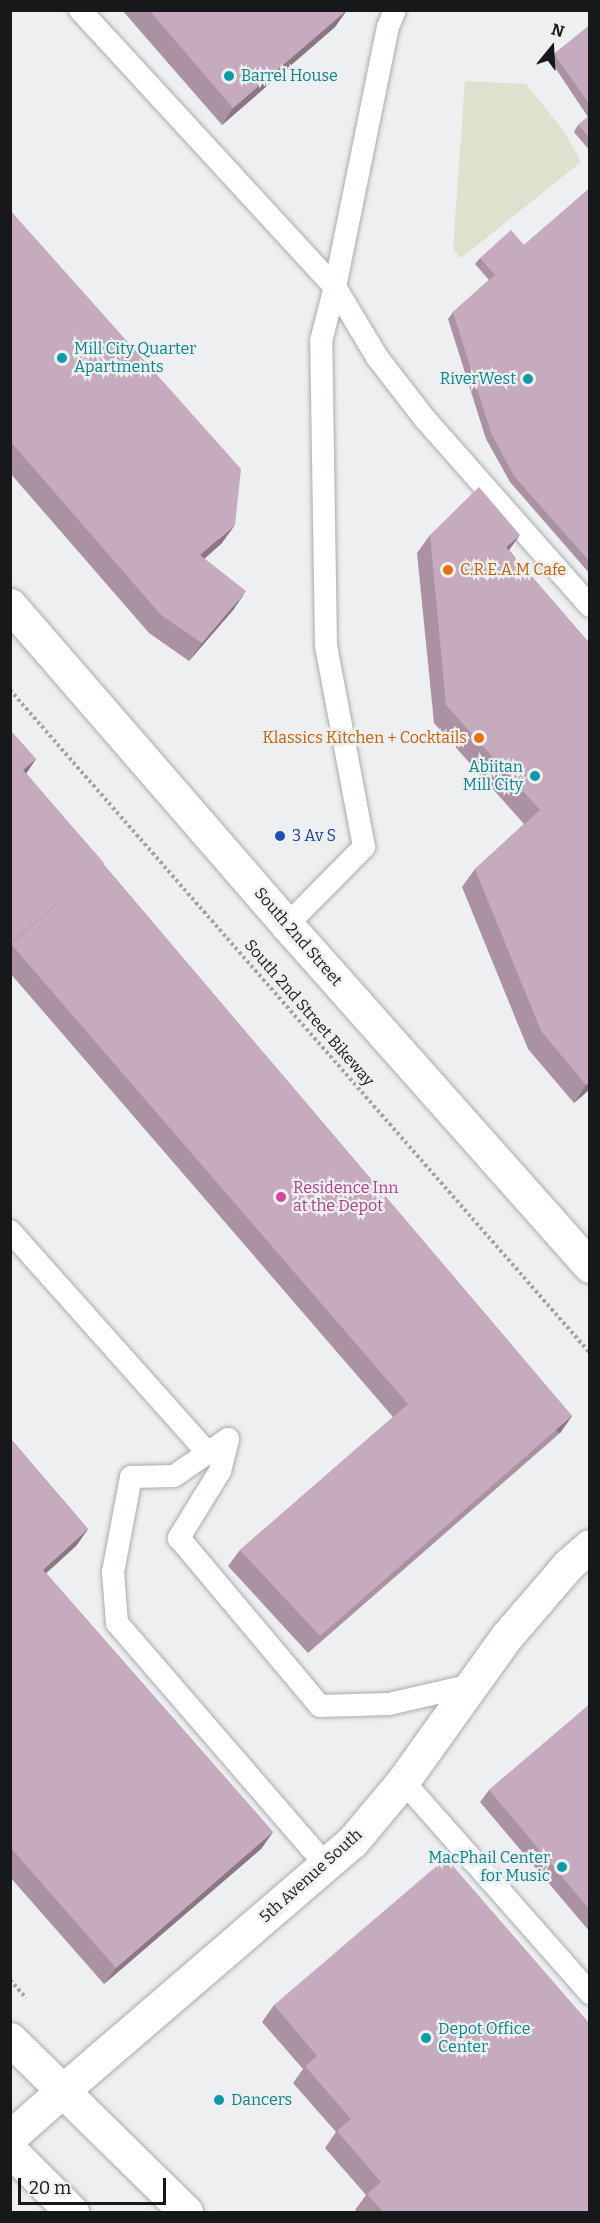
<!DOCTYPE html>
<html>
<head>
<meta charset="utf-8">
<style>
  body { margin:0 }
  #map { position:relative; width:600px; height:2223px; overflow:hidden; background:#edeff1; font-family:Bitter,serif }
  div>[style] { position:absolute }
  .green>* { inset:0; background:#dce2ce }
  .path>* { height:4px; margin-top:-2px; transform-origin:0; background:repeating-linear-gradient(90deg,#a2a4a6 0 3px,transparent 0 6px) }
  .roads { filter:drop-shadow(0 0 2px #aaacae) drop-shadow(0 0 2px #aaacae) }
  .service>* { height:22px; margin:-11px; padding:0 11px; transform-origin:11px; border-radius:11px; background:#fff }
  .tertiary>* { height:33px; margin:-16.5px; padding:0 16.5px; transform-origin:16.5px; border-radius:16.5px; background:#fff }
  .secondary>* { height:33px; margin:-16.5px; padding:0 16.5px; transform-origin:16.5px; border-radius:16.5px; background:#fff }
  .primary>* { height:33px; margin:-16.5px; padding:0 16.5px; transform-origin:16.5px; border-radius:16.5px; background:#fff }
  .wall>* { inset:0; background:#aa92a3 }
  .shaded-wall>* { inset:0; background:#8b7784; transform-origin:0 0 }
  .building>* { inset:0; background:#c6aabd }
  .dots>* { width:16px; height:16px; translate:-50% -50%; box-sizing:border-box; border:3px solid #edeff1; border-radius:50% }
  span { translate:-50% -50%; white-space:nowrap; text-align:center; line-height:1.15; -webkit-text-stroke:4.5px #edeff1; paint-order:stroke }
  .culture-label { font-size:16px; color:#0d838f }
  .left { translate:0 -50%; text-align:left }
  .right { translate:-100% -50%; text-align:right }
  .food-label { font-size:16px; color:#c56008 }
  .transit-label { font-size:16px; color:#164399 }
  .street-label { font-size:16px; color:#171819 }
  .hotel-label { font-size:16px; color:#b23c85 }
  .frame { position:absolute; inset:0; border:12px solid #171819; pointer-events:none }
  .north { position:absolute; left:522px; top:18px; width:60px; height:60px; -webkit-text-stroke:4px #edeff1; paint-order:stroke; rotate:18deg; font-size:16px; font-weight:700; line-height:24px; text-align:center; color:#171819 }
  .north::after { content:''; display:block; margin:auto; width:21px; height:27px; background:#171819; clip-path:polygon(50% 0,100% 100%,50% 72%,0 100%) }
  .scale { position:absolute; left:18px; top:2178px; width:148px; height:27px; box-sizing:border-box; border:3px solid #171819; border-top:0; padding-left:8px; font-size:18px; line-height:21px; white-space:nowrap; color:#171819; -webkit-text-stroke:4px #edeff1; paint-order:stroke }
</style>
</head>
<body>
<div id="map">
  <div class="green">
    <div style="clip-path:polygon(465px 81px,526px 84px,564px 131px,581px 162px,461px 258px,453px 249px)"></div>
  </div>
  <div class="path">
    <div style="left:10px;top:690px;width:881px;rotate:48.82deg"></div>
    <div style="left:10px;top:1980px;width:24px;rotate:48deg"></div>
  </div>
  <div class="roads">
    <div class="service">
      <div style="left:80px;top:10px;width:377px;rotate:47.4deg"></div>
      <div style="left:335px;top:287px;width:82px;rotate:59deg"></div>
      <div style="left:377px;top:357px;width:78px;rotate:52.3deg"></div>
      <div style="left:425px;top:419px;width:249px;rotate:48.6deg"></div>
      <div style="left:287px;top:925px;width:110px;rotate:-45.4deg"></div>
      <div style="left:364px;top:847px;width:205px;rotate:-100.7deg"></div>
      <div style="left:326px;top:646px;width:305px;rotate:-90.9deg"></div>
      <div style="left:321px;top:341px;width:56px;rotate:-75.5deg"></div>
      <div style="left:335px;top:287px;width:265px;rotate:-78.5deg"></div>
      <div style="left:388px;top:27px;width:18px;rotate:-68deg"></div>
      <div style="left:10px;top:1231px;width:297px;rotate:48.3deg"></div>
      <div style="left:228px;top:1439px;width:65px;rotate:145.6deg"></div>
      <div style="left:174px;top:1476px;width:43px;rotate:178.7deg"></div>
      <div style="left:131px;top:1477px;width:97px;rotate:100.7deg"></div>
      <div style="left:113px;top:1572px;width:51px;rotate:85.5deg"></div>
      <div style="left:117px;top:1623px;width:320px;rotate:49.2deg"></div>
      <div style="left:228px;top:1439px;width:33px;rotate:104deg"></div>
      <div style="left:220px;top:1471px;width:79px;rotate:121.5deg"></div>
      <div style="left:179px;top:1538px;width:219px;rotate:50deg"></div>
      <div style="left:320px;top:1706px;width:69px;rotate:-1.7deg"></div>
      <div style="left:389px;top:1704px;width:84px;rotate:-13deg"></div>
      <div style="left:403px;top:1781px;width:283px;rotate:48.6deg"></div>
    </div>
    <div class="tertiary">
      <div style="left:10px;top:605px;width:423px;rotate:49.1deg"></div>
      <div style="left:287px;top:925px;width:456px;rotate:48.4deg"></div>
      <div style="left:61px;top:2092px;width:384px;rotate:-40.7deg"></div>
      <div style="left:352px;top:1842px;width:80px;rotate:-50.1deg"></div>
      <div style="left:403px;top:1781px;width:178px;rotate:-54.4deg"></div>
      <div style="left:507px;top:1636px;width:94px;rotate:-49.3deg"></div>
      <div style="left:568px;top:1565px;width:29px;rotate:-41deg"></div>
    </div>
    <div class="secondary">
      <div style="left:10px;top:2137px;width:68px;rotate:-41.4deg"></div>
    </div>
    <div class="primary">
      <div style="left:10px;top:2039px;width:247px;rotate:44.5deg"></div>
      <div style="left:10px;top:2150px;width:88px;rotate:45deg"></div>
    </div>
  </div>
  <div class="wall">
    <div style="clip-path:polygon(122px 10px,347px 10px,335px 27px,222px 125px)"></div>
    <div style="clip-path:polygon(590px 25px,590px 151px,574px 132px,578px 125px,588px 117px,550px 60px,554px 54px)"></div>
    <div style="clip-path:polygon(590px 188px,590px 574px,510px 482px,486px 439px,448px 319px,453px 312px,489px 280px,475px 264px,480px 258px,524px 245px)"></div>
    <div style="clip-path:polygon(10px 210px,222px 543px,204px 559px,234px 609px,189px 661px,149px 633px,10px 473px)"></div>
    <div style="clip-path:polygon(430px 535px,509px 550px,590px 644px,590px 1089px,574px 1103px,528px 1049px,462px 887px,475px 869px,524px 824px,434px 723px,417px 553px)"></div>
    <div style="clip-path:polygon(10px 730px,36px 759px,26px 773px,572px 1416px,560px 1433px,308px 1653px,228px 1566px,240px 1550px,393px 1417px,10px 973px)"></div>
    <div style="clip-path:polygon(10px 1438px,88px 1529px,76px 1546px,46px 1573px,273px 1832px,261px 1849px,104px 1984px,10px 1877px)"></div>
    <div style="clip-path:polygon(590px 1704px,590px 1932px,480px 1802px,489px 1790px)"></div>
    <div style="clip-path:polygon(274px 2005px,590px 2212px,357px 2212px,355px 2210px,366px 2195px,325px 2148px,336px 2132px,293px 2083px,303px 2069px,262px 2022px)"></div>
  </div>
  <div class="shaded-wall">
    <div style="clip-path:polygon(347px 10px,335px 27px,222px 125px,233px 108px)"></div>
    <div style="clip-path:polygon(235px 525px,222px 543px,188px 573px,200px 555px)"></div>
    <div style="clip-path:polygon(520px 535px,507px 553px,506px 547px)"></div>
    <div style="clip-path:polygon(246px 591px,234px 609px,189px 661px,202px 643px)"></div>
    <div style="clip-path:polygon(36px 759px,24px 777px,23px 770px)"></div>
    <div style="clip-path:polygon(590px 1082px,590px 1089px,574px 1103px,586px 1085px)"></div>
    <div style="left:572px;top:1416px;width:21px;height:335px;rotate:125deg"></div>
    <div style="clip-path:polygon(88px 1529px,76px 1546px,32px 1586px,43px 1570px)"></div>
    <div style="clip-path:polygon(273px 1832px,261px 1849px,104px 1984px,116px 1968px)"></div>
  </div>
  <div class="building">
    <div style="clip-path:polygon(149px 10px,347px 10px,233px 108px)"></div>
    <div style="clip-path:polygon(590px 25px,590px 105px,554px 54px)"></div>
    <div style="clip-path:polygon(590px 115px,590px 138px,578px 125px)"></div>
    <div style="clip-path:polygon(590px 188px,590px 562px,514px 476px,491px 433px,453px 312px,495px 275px,480px 258px,511px 230px,524px 245px)"></div>
    <div style="clip-path:polygon(10px 210px,241px 469px,235px 525px,200px 555px,246px 591px,202px 643px,161px 615px,10px 441px)"></div>
    <div style="clip-path:polygon(479px 487px,520px 535px,506px 547px,590px 644px,590px 1082px,586px 1085px,541px 1031px,475px 869px,540px 810px,446px 705px,430px 535px)"></div>
    <div style="clip-path:polygon(10px 730px,36px 759px,23px 770px,104px 863px,10px 944px)"></div>
    <div style="clip-path:polygon(103px 864px,572px 1416px,320px 1636px,240px 1550px,408px 1404px,11px 944px)"></div>
    <div style="clip-path:polygon(10px 1438px,88px 1529px,43px 1570px,273px 1832px,116px 1968px,10px 1847px)"></div>
    <div style="clip-path:polygon(590px 1704px,590px 1910px,489px 1790px)"></div>
    <div style="clip-path:polygon(446px 1858px,590px 2024px,590px 2212px,383px 2212px,367px 2194px,381px 2182px,337px 2131px,351px 2119px,305px 2066px,317px 2056px,274px 2005px)"></div>
  </div>
  <div class="dots">
    <div style="left:229px;top:76px;background:#0f9aa8"></div>
    <div style="left:62px;top:358px;background:#0f9aa8"></div>
    <div style="left:528px;top:379px;background:#0f9aa8"></div>
    <div style="left:448px;top:570px;background:#e8710a"></div>
    <div style="left:479px;top:738px;background:#e8710a"></div>
    <div style="left:535px;top:776px;background:#0f9aa8"></div>
    <div style="left:280px;top:836px;background:#1a4fb4"></div>
    <div style="left:281px;top:1197px;background:#d1479c"></div>
    <div style="left:562px;top:1867px;background:#0f9aa8"></div>
    <div style="left:426px;top:2038px;background:#0f9aa8"></div>
    <div style="left:219px;top:2100px;background:#0f9aa8"></div>
  </div>
  <div class="culture-label">
    <span class="left" style="left:241px;top:76px">Barrel House</span>
    <span class="left" style="left:74px;top:358px">Mill City Quarter<br>Apartments</span>
    <span class="right" style="left:516px;top:379px">RiverWest</span>
    <span class="right" style="left:523px;top:776px">Abiitan<br>Mill City</span>
    <span class="right" style="left:550px;top:1867px">MacPhail Center<br>for Music</span>
    <span class="left" style="left:438px;top:2038px">Depot Office<br>Center</span>
    <span class="left" style="left:231px;top:2100px">Dancers</span>
  </div>
  <div class="food-label">
    <span class="left" style="left:460px;top:570px">C.R.E.A.M Cafe</span>
    <span class="right" style="left:467px;top:738px">Klassics Kitchen + Cocktails</span>
  </div>
  <div class="transit-label">
    <span class="left" style="left:292px;top:836px">3 Av S</span>
  </div>
  <div class="street-label">
    <span style="left:298px;top:937px;rotate:49deg">South 2nd Street</span>
    <span style="left:309px;top:1013px;rotate:49deg">South 2nd Street Bikeway</span>
    <span style="left:311px;top:1876px;rotate:-42deg">5th Avenue South</span>
  </div>
  <div class="hotel-label">
    <span class="left" style="left:293px;top:1197px">Residence Inn<br>at the Depot</span>
  </div>
  <div class="frame"></div>
  <div class="north">N</div>
  <div class="scale">20 m</div>
</div>
</body>
</html>
